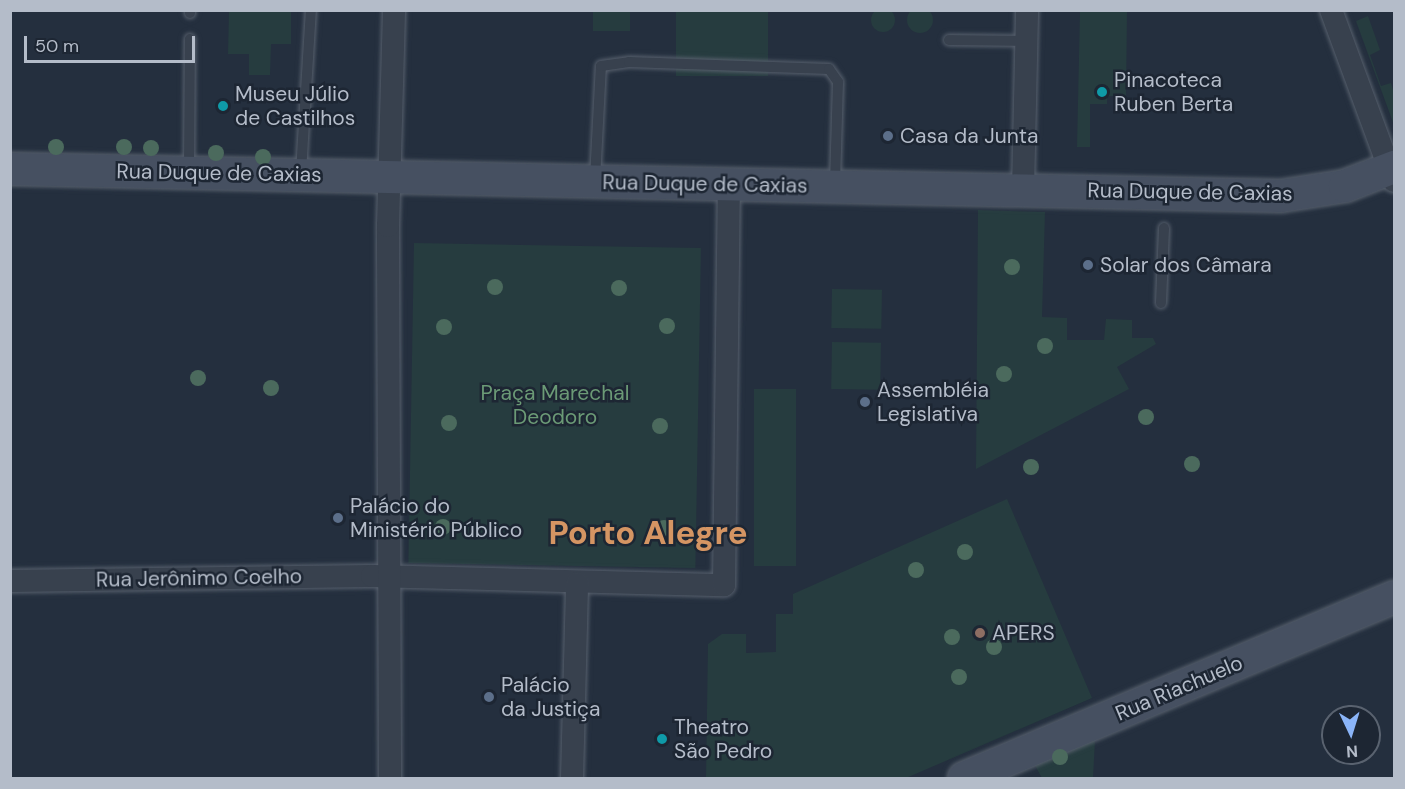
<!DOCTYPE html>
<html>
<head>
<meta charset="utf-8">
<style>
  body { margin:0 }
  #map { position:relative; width:1405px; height:789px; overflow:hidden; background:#242f3e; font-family:"DM Sans",sans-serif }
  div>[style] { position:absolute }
  .green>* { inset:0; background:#263c3f; transform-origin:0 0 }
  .round { border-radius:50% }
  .roads { filter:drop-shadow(0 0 2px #565f6c) drop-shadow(0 0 2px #565f6c) }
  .lane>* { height:10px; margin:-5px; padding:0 5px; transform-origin:5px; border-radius:5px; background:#38414e }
  .street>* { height:22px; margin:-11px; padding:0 11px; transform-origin:11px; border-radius:11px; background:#38414e }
  .secondary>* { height:32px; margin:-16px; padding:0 16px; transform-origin:16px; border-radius:16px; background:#465061 }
  .trees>* { width:16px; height:16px; margin:-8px; border-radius:50%; background:#4b6a5d }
  .dots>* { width:16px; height:16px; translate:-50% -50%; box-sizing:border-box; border:3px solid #1d2633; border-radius:50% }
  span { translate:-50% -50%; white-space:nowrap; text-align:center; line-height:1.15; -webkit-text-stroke:5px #1d2633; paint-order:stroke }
  .poi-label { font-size:21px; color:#b4bcc9 }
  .left { translate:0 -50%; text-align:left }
  .street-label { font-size:21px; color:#b4bcc9 }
  .park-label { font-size:21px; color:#6b9a76 }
  .town-label { font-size:33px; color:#d59563; font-weight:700 }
  .frame { position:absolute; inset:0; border:12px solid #b4bcc9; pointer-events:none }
  .north { position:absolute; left:1321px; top:705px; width:60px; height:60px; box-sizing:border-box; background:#1d2633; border:2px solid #59626f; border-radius:50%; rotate:176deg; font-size:16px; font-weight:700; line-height:24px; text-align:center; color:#b4bcc9 }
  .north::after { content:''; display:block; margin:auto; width:21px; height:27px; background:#8ab4f8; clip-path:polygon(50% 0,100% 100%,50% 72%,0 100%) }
  .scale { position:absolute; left:24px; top:36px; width:171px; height:27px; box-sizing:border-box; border:3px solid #b4bcc9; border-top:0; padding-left:8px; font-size:18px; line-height:21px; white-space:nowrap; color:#b4bcc9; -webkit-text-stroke:4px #1d2633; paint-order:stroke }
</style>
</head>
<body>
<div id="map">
  <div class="green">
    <div class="round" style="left:907px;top:7px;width:26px;height:26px"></div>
    <div class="round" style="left:871px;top:8px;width:24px;height:24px"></div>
    <div style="clip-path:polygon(229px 11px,291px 11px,291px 44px,271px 44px,270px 75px,249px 75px,249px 54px,228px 54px)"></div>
    <div style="left:593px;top:11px;width:37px;height:20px"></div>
    <div style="left:676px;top:11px;width:92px;height:65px"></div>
    <div style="clip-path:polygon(1080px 11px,1127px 11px,1126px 96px,1107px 96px,1107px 104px,1090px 104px,1090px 147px,1077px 147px)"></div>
    <div style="clip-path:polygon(1368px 16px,1380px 50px,1370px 55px,1381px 86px,1391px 83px,1394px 93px,1394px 125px,1356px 21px)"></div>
    <div style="clip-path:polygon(978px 210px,1045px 212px,1042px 317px,1067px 318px,1067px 340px,1104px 340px,1106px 319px,1132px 320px,1132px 338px,1153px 338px,1156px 344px,1117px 367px,1129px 389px,976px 469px)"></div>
    <div style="left:414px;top:243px;width:287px;height:320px;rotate:1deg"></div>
    <div style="left:832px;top:289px;width:50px;height:39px;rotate:1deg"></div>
    <div style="left:832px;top:342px;width:49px;height:47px;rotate:1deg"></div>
    <div style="left:754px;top:389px;width:42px;height:177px"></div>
    <div style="clip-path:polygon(1007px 499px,1092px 698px,906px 778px,706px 778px,708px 644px,722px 634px,746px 634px,746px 653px,776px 652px,776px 614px,793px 614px,793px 594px)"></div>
    <div style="clip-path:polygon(1095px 740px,1093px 778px,1042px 778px,1033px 762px)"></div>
  </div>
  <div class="roads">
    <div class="lane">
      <div style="left:190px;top:13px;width:3px;rotate:-90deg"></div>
      <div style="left:949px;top:40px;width:77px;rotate:0.7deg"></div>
      <div style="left:189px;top:171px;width:132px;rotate:-89.6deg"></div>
      <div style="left:301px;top:172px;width:162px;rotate:-86.5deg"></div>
      <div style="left:595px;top:179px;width:113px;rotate:-87deg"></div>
      <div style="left:601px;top:66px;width:28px;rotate:-8deg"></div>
      <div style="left:629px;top:62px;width:200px;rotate:2deg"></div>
      <div style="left:829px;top:69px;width:16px;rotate:55deg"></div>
      <div style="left:838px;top:82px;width:102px;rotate:91.7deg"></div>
      <div style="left:1161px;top:303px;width:75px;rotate:-87.7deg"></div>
    </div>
    <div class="street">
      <div style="left:1331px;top:10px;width:182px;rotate:69.8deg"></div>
      <div style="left:1023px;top:190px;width:180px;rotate:-88.7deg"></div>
      <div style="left:10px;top:581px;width:362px;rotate:-0.8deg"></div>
      <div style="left:372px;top:576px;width:352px;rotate:1.5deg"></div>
      <div style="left:724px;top:585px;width:400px;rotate:-89.3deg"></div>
      <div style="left:390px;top:778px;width:552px;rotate:-90.21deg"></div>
      <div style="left:388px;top:226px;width:216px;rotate:-88.4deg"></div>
      <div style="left:572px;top:778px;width:195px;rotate:-88.5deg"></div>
    </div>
    <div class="secondary">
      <div style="left:10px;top:169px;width:1271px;rotate:1.22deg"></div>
      <div style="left:1281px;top:196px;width:65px;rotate:-8.9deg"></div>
      <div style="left:1345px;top:186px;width:53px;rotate:-21.2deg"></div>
      <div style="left:964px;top:778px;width:467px;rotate:-22.8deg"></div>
    </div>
  </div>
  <div class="trees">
    <div style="left:56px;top:147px"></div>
    <div style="left:124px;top:147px"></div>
    <div style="left:151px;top:148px"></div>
    <div style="left:216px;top:153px"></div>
    <div style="left:263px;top:157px"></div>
    <div style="left:1012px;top:267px"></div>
    <div style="left:495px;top:287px"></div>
    <div style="left:619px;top:288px"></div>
    <div style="left:667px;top:326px"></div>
    <div style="left:444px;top:327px"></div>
    <div style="left:1045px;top:346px"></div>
    <div style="left:1004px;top:374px"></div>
    <div style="left:198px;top:378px"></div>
    <div style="left:271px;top:388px"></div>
    <div style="left:1146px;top:417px"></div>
    <div style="left:449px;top:423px"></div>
    <div style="left:660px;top:426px"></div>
    <div style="left:1192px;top:464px"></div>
    <div style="left:1031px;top:467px"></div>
    <div style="left:443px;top:527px"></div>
    <div style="left:664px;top:528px"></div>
    <div style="left:965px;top:552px"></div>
    <div style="left:916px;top:570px"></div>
    <div style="left:952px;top:637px"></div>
    <div style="left:994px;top:647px"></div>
    <div style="left:959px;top:677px"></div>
    <div style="left:1060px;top:757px"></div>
  </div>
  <div class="dots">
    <div style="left:1102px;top:92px;background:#0f9aa8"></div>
    <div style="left:223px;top:106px;background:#0f9aa8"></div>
    <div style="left:888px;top:136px;background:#5c6f8a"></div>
    <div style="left:1088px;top:265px;background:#5c6f8a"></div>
    <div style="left:865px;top:402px;background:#5c6f8a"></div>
    <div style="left:338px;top:518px;background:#5c6f8a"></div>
    <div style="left:980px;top:633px;background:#8d6e63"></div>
    <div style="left:489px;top:697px;background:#5c6f8a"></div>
    <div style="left:662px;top:739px;background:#0f9aa8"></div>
  </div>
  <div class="poi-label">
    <span class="left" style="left:1114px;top:92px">Pinacoteca<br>Ruben Berta</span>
    <span class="left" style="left:235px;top:106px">Museu Júlio<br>de Castilhos</span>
    <span class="left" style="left:900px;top:136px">Casa da Junta</span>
    <span class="left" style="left:1100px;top:265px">Solar dos Câmara</span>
    <span class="left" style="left:877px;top:402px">Assembléia<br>Legislativa</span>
    <span class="left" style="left:350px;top:518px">Palácio do<br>Ministério Público</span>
    <span class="left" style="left:992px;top:633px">APERS</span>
    <span class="left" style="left:501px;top:697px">Palácio<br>da Justiça</span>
    <span class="left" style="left:674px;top:739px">Theatro<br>São Pedro</span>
  </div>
  <div class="street-label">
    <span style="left:219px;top:173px;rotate:1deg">Rua Duque de Caxias</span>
    <span style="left:705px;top:184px;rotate:1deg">Rua Duque de Caxias</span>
    <span style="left:1190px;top:192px;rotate:1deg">Rua Duque de Caxias</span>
    <span style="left:199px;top:578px;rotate:-1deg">Rua Jerônimo Coelho</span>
    <span style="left:1179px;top:688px;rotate:-23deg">Rua Riachuelo</span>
  </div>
  <div class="park-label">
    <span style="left:555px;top:405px">Praça Marechal<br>Deodoro</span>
  </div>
  <div class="town-label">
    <span style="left:648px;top:533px">Porto Alegre</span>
  </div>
  <div class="frame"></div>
  <div class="north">N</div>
  <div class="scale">50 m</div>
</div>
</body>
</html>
